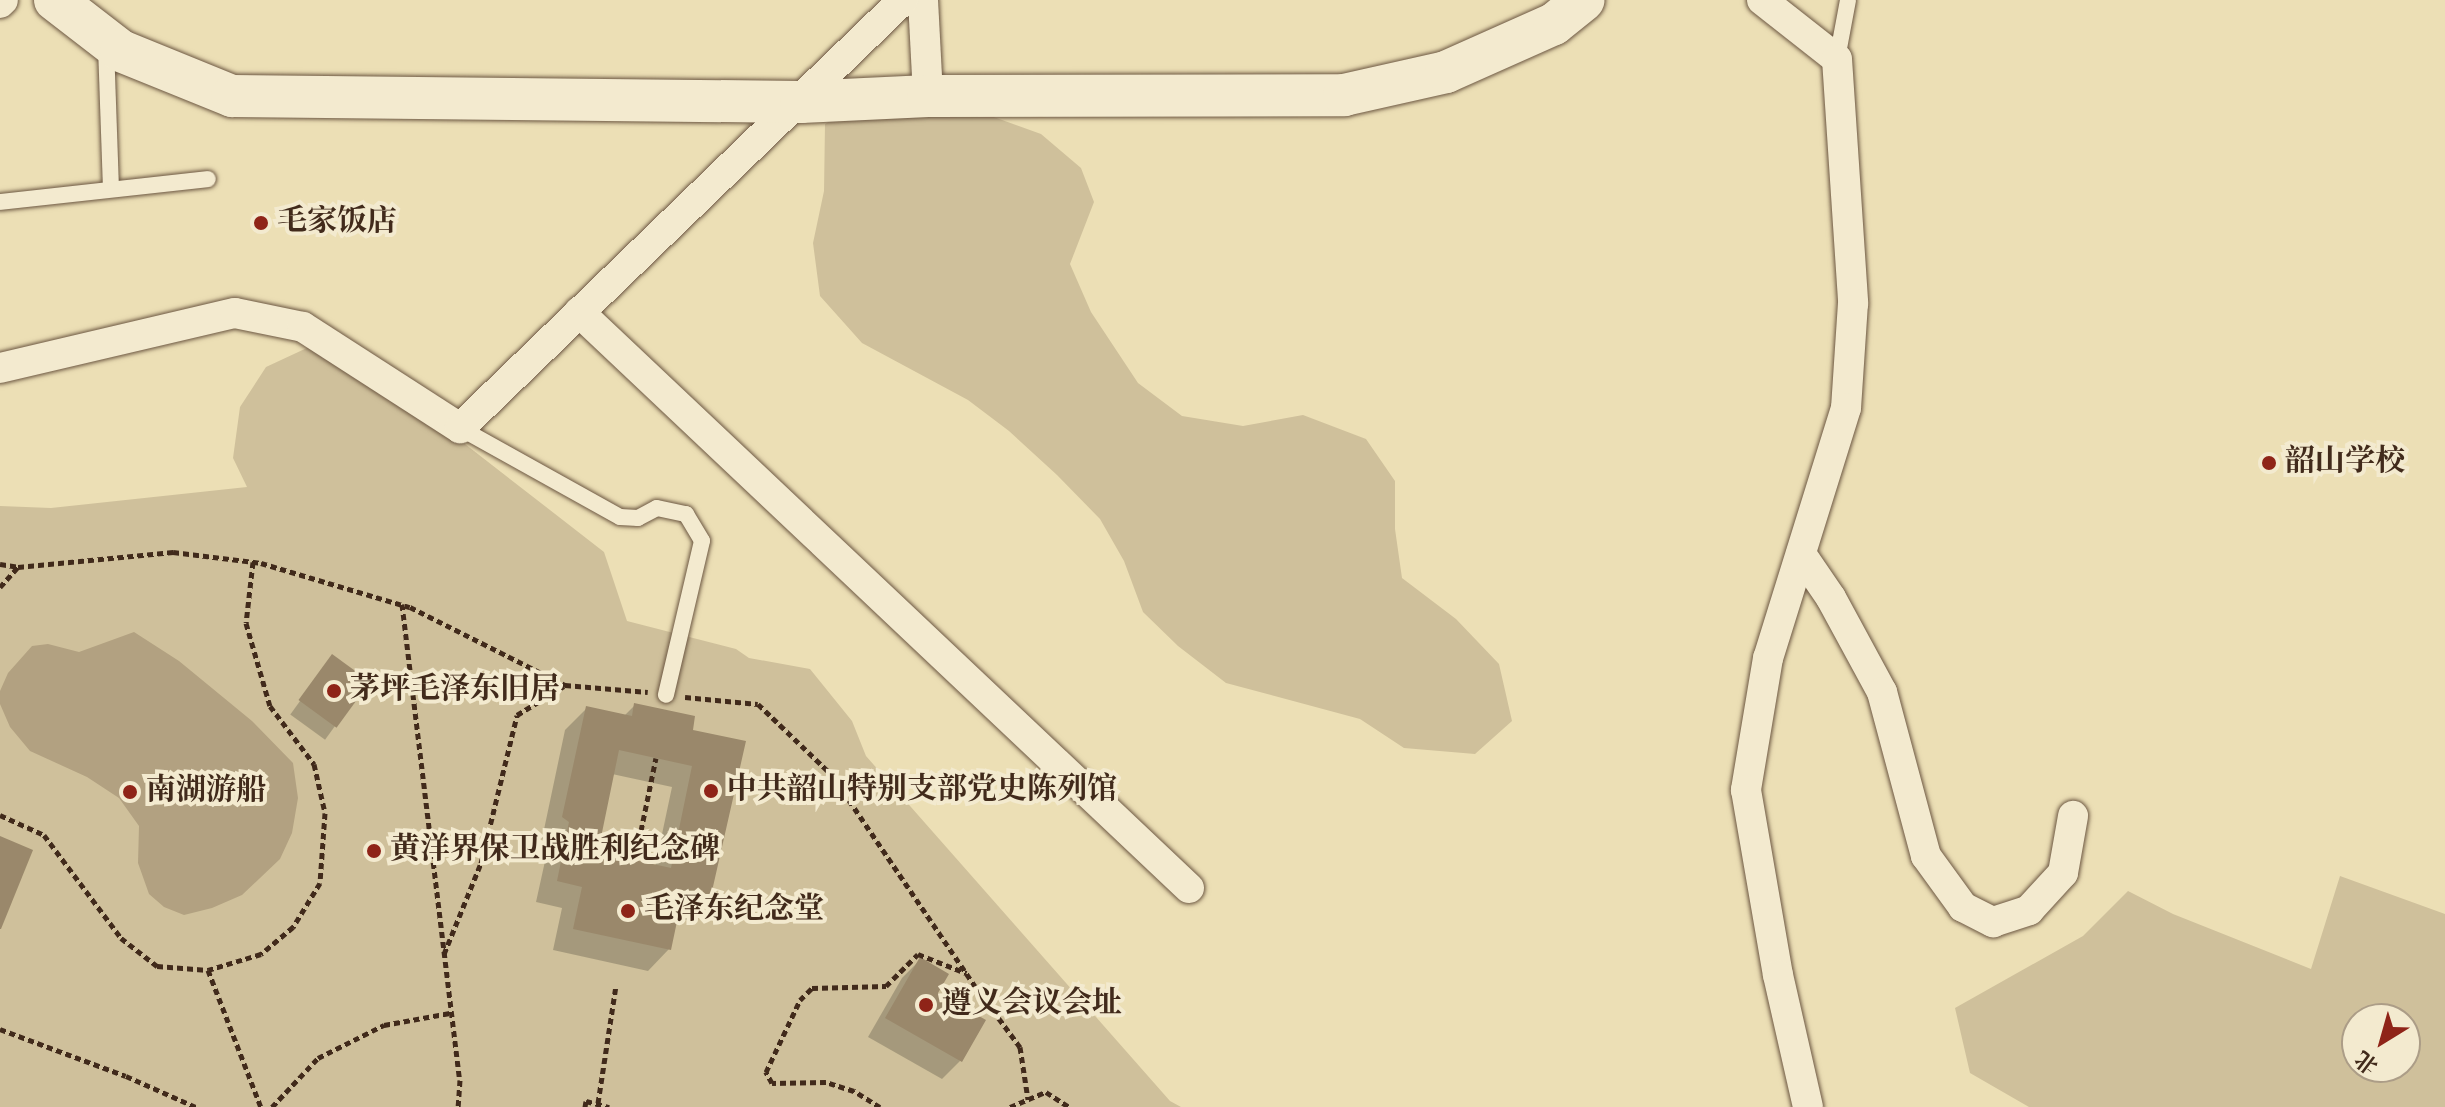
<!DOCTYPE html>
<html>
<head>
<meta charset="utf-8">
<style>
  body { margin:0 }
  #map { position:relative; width:2445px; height:1107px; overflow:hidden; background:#ecdfb5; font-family:"Sorts Mill Goudy","Noto Serif SC",serif }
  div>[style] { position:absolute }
  .green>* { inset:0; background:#cfc09b }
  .water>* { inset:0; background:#b2a181 }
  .shadow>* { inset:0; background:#0003; transform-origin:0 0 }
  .building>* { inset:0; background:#9a886b; transform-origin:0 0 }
  .path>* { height:5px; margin-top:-2.5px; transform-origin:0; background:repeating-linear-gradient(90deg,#412a1b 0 6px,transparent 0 10px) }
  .roads { filter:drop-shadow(0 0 2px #6c5742) drop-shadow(0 0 2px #6c5742) }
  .service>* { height:16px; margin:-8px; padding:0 8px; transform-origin:8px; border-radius:8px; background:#f3eacf }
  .minor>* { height:30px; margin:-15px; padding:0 15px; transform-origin:15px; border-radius:15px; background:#f3eacf }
  .secondary>* { height:42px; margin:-21px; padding:0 21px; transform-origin:21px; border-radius:21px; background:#f3eacf }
  .dots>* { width:22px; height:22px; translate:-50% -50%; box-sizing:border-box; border:4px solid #f3eacf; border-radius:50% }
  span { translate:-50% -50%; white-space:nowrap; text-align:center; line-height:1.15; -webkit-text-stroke:8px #f3eacf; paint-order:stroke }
  .poi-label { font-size:30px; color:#412a1b; font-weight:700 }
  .left { translate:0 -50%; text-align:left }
  .north { position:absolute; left:2341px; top:1003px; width:80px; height:80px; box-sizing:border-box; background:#f3eacf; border:2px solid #ac9d87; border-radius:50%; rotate:217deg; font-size:22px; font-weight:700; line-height:32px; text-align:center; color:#412a1b }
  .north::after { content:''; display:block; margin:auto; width:28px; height:36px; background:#8f2418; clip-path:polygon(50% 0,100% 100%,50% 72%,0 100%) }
</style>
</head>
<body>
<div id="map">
  <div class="green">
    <div style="clip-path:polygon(847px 112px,991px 116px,1041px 134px,1081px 168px,1094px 202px,1070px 264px,1091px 312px,1138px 383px,1182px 416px,1243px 426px,1303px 415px,1366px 439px,1395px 481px,1395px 529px,1402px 578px,1456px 619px,1499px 664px,1512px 721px,1475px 754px,1404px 748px,1360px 719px,1226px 683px,1178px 646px,1143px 612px,1124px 561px,1100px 519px,1057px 475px,1009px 431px,968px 400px,862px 343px,820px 296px,813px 243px,824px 191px,825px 124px)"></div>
    <div style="clip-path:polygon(309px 347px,429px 416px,604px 552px,627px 621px,736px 649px,749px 658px,810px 669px,852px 721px,866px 756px,1170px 1101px,1181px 1107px,0 1107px,0 506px,51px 508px,247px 487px,233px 458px,240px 407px,266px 367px)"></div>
    <div style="clip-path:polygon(evenodd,2340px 876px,2445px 914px,2445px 1107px,2029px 1107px,1970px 1073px,1955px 1008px,2083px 936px,2128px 891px,2173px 914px,2311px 969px,2340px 876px,2357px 1019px,2405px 1019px,2405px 1067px,2357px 1067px,2357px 1019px)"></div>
  </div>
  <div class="water">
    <div style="clip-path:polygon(134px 632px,179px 661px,252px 721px,293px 763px,298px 798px,292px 833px,280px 859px,242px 895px,212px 908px,184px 915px,164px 907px,149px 894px,138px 863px,139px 826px,119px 798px,87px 777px,30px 751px,10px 727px,0 704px,0 691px,8px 673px,32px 646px,48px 644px,79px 652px)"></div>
  </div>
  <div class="shadow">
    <div style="left:332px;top:657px;width:43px;height:71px;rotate:36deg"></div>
    <div style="clip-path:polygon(evenodd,635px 705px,691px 731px,708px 899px,687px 920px,676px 918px,669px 949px,648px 971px,553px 950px,562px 908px,536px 902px,549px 843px,542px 839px,565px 730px,587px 708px,624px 716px,635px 705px,612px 774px,672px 787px,655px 867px,595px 854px,612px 774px)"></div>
    <div style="clip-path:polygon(920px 960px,960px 1061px,942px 1079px,868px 1037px,902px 978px)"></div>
  </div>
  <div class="building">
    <div style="left:332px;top:654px;width:47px;height:57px;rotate:36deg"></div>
    <div style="clip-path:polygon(evenodd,634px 703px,695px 716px,693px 730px,746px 741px,710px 900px,683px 893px,671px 950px,573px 929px,582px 887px,557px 881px,569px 822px,562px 817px,586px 706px,632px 716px,634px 703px,619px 750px,692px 766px,671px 868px,598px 852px,619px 750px)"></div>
    <div style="clip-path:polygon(0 836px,33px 850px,1px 929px,0 929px)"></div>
    <div style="clip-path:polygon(920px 957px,949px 974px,938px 993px,986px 1020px,962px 1062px,885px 1018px)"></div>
  </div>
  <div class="path">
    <div style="left:253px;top:562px;width:61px;rotate:96.5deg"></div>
    <div style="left:246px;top:623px;width:86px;rotate:73.9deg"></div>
    <div style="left:270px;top:706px;width:73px;rotate:52.8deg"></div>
    <div style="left:314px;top:764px;width:50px;rotate:77.3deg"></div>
    <div style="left:325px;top:813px;width:70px;rotate:94.1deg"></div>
    <div style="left:320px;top:883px;width:52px;rotate:121.5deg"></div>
    <div style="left:293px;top:927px;width:42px;rotate:139.8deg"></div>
    <div style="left:261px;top:954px;width:55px;rotate:163.2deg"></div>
    <div style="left:208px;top:970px;width:147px;rotate:68.9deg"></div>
    <div style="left:0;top:564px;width:18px;rotate:9deg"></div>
    <div style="left:18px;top:567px;width:156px;rotate:-5.5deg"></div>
    <div style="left:173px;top:552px;width:89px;rotate:7.1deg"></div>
    <div style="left:261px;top:563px;width:155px;rotate:16.5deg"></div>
    <div style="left:410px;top:607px;width:174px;rotate:26.7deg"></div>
    <div style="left:565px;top:685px;width:83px;rotate:4.8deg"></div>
    <div style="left:0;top:587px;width:27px;rotate:-48deg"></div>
    <div style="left:402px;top:604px;width:480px;rotate:83.1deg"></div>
    <div style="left:460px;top:1080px;width:27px;rotate:94deg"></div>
    <div style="left:685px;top:697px;width:73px;rotate:5.5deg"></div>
    <div style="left:758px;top:704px;width:103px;rotate:43.8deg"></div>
    <div style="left:832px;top:775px;width:255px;rotate:55.9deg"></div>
    <div style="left:975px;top:986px;width:76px;rotate:53.6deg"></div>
    <div style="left:1020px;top:1047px;width:53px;rotate:81.3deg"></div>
    <div style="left:0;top:815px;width:48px;rotate:24.4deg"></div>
    <div style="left:44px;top:835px;width:129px;rotate:53.2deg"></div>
    <div style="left:121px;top:938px;width:46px;rotate:37.9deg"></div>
    <div style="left:157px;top:966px;width:51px;rotate:4.5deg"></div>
    <div style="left:635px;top:860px;width:104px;rotate:-78.4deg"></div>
    <div style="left:444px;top:954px;width:98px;rotate:-67.9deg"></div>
    <div style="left:481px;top:863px;width:152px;rotate:-76.3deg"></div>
    <div style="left:517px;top:715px;width:55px;rotate:-31.7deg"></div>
    <div style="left:0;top:1029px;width:134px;rotate:20.5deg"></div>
    <div style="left:126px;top:1076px;width:77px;rotate:23.9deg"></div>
    <div style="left:598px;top:1103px;width:119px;rotate:-81.3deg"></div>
    <div style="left:272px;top:1107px;width:67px;rotate:-46.8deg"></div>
    <div style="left:318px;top:1058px;width:74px;rotate:-26.6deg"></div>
    <div style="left:384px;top:1025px;width:67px;rotate:-10.3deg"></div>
    <div style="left:585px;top:1107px;width:6px;rotate:-81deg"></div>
    <div style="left:586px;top:1101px;width:24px;rotate:15deg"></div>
    <div style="left:880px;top:1107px;width:31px;rotate:-148deg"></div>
    <div style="left:854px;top:1091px;width:29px;rotate:-162deg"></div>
    <div style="left:826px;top:1082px;width:54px;rotate:178.9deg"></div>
    <div style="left:772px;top:1083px;width:13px;rotate:-119deg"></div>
    <div style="left:766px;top:1072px;width:80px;rotate:-64.7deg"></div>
    <div style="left:800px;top:1000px;width:17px;rotate:-45deg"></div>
    <div style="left:812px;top:988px;width:74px;rotate:-1.5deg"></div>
    <div style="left:886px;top:986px;width:45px;rotate:-45deg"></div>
    <div style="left:918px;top:954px;width:52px;rotate:21.6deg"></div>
    <div style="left:1010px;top:1107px;width:39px;rotate:-23deg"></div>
    <div style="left:1046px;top:1092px;width:27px;rotate:33deg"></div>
  </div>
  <div class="roads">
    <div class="service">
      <div style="left:106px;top:46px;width:143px;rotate:88deg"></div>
      <div style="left:1837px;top:59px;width:60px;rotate:-79.4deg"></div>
      <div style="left:0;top:202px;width:209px;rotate:-6.3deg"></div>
      <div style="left:460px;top:428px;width:183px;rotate:29.1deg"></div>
      <div style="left:620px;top:517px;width:18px;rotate:3deg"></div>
      <div style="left:638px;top:518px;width:21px;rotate:-28deg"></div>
      <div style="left:657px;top:508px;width:30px;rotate:12deg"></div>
      <div style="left:686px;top:514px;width:31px;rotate:59deg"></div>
      <div style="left:702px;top:541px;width:158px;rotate:103.2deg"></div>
    </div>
    <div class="minor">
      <div style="left:923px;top:0;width:96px;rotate:87deg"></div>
      <div style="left:1762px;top:0;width:95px;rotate:38.2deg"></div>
      <div style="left:1837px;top:59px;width:245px;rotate:86.2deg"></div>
      <div style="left:1853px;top:303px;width:105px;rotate:93.8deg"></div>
      <div style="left:1846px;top:408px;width:262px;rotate:107.3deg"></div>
      <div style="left:1768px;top:658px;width:134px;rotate:99.5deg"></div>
      <div style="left:1746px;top:790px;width:188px;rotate:80.2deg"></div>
      <div style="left:1778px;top:975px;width:135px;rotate:77.2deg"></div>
      <div style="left:0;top:3px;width:4px;rotate:-45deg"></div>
      <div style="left:579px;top:312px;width:839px;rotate:43.36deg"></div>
      <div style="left:0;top:368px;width:241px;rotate:-13.2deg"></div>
      <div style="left:235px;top:313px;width:69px;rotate:11.6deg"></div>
      <div style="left:303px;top:327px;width:187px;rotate:32.8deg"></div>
      <div style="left:460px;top:428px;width:616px;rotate:-44.01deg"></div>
      <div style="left:1801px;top:554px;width:53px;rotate:55.7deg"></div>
      <div style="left:1831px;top:598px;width:107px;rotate:61.5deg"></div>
      <div style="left:1882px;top:692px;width:170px;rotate:75deg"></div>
      <div style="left:1926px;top:856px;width:63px;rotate:54deg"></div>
      <div style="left:1963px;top:907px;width:34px;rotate:27deg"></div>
      <div style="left:1993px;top:922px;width:38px;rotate:-18deg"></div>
      <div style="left:2029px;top:910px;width:50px;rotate:-47.4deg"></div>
      <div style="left:2063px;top:873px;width:58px;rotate:-80deg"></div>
    </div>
    <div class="secondary">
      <div style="left:55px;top:0;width:83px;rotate:37.7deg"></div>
      <div style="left:121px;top:51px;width:120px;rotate:22.1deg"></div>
      <div style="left:232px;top:96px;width:569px;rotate:0.6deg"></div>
      <div style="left:801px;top:102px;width:127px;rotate:-2.7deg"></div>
      <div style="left:928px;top:96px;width:416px;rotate:-0.1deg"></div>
      <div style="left:1344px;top:95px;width:105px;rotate:-12.7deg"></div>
      <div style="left:1446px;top:72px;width:118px;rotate:-24deg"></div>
      <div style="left:1554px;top:24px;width:38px;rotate:-39deg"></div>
    </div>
  </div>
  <div class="dots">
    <div style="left:261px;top:223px;background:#8f2418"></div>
    <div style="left:2269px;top:463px;background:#8f2418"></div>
    <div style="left:334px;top:691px;background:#8f2418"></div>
    <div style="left:711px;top:791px;background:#8f2418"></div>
    <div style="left:130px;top:792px;background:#8f2418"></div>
    <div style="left:374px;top:851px;background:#8f2418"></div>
    <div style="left:628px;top:911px;background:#8f2418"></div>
    <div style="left:926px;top:1005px;background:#8f2418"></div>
  </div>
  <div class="poi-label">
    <span class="left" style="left:277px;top:223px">毛家饭店</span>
    <span class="left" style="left:2285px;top:463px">韶山学校</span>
    <span class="left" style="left:350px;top:691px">茅坪毛泽东旧居</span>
    <span class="left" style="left:727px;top:791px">中共韶山特别支部党史陈列馆</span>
    <span class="left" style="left:146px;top:792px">南湖游船</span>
    <span class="left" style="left:390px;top:851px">黄洋界保卫战胜利纪念碑</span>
    <span class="left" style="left:644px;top:911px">毛泽东纪念堂</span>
    <span class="left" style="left:942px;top:1005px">遵义会议会址</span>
  </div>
  <div class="north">北</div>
</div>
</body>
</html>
